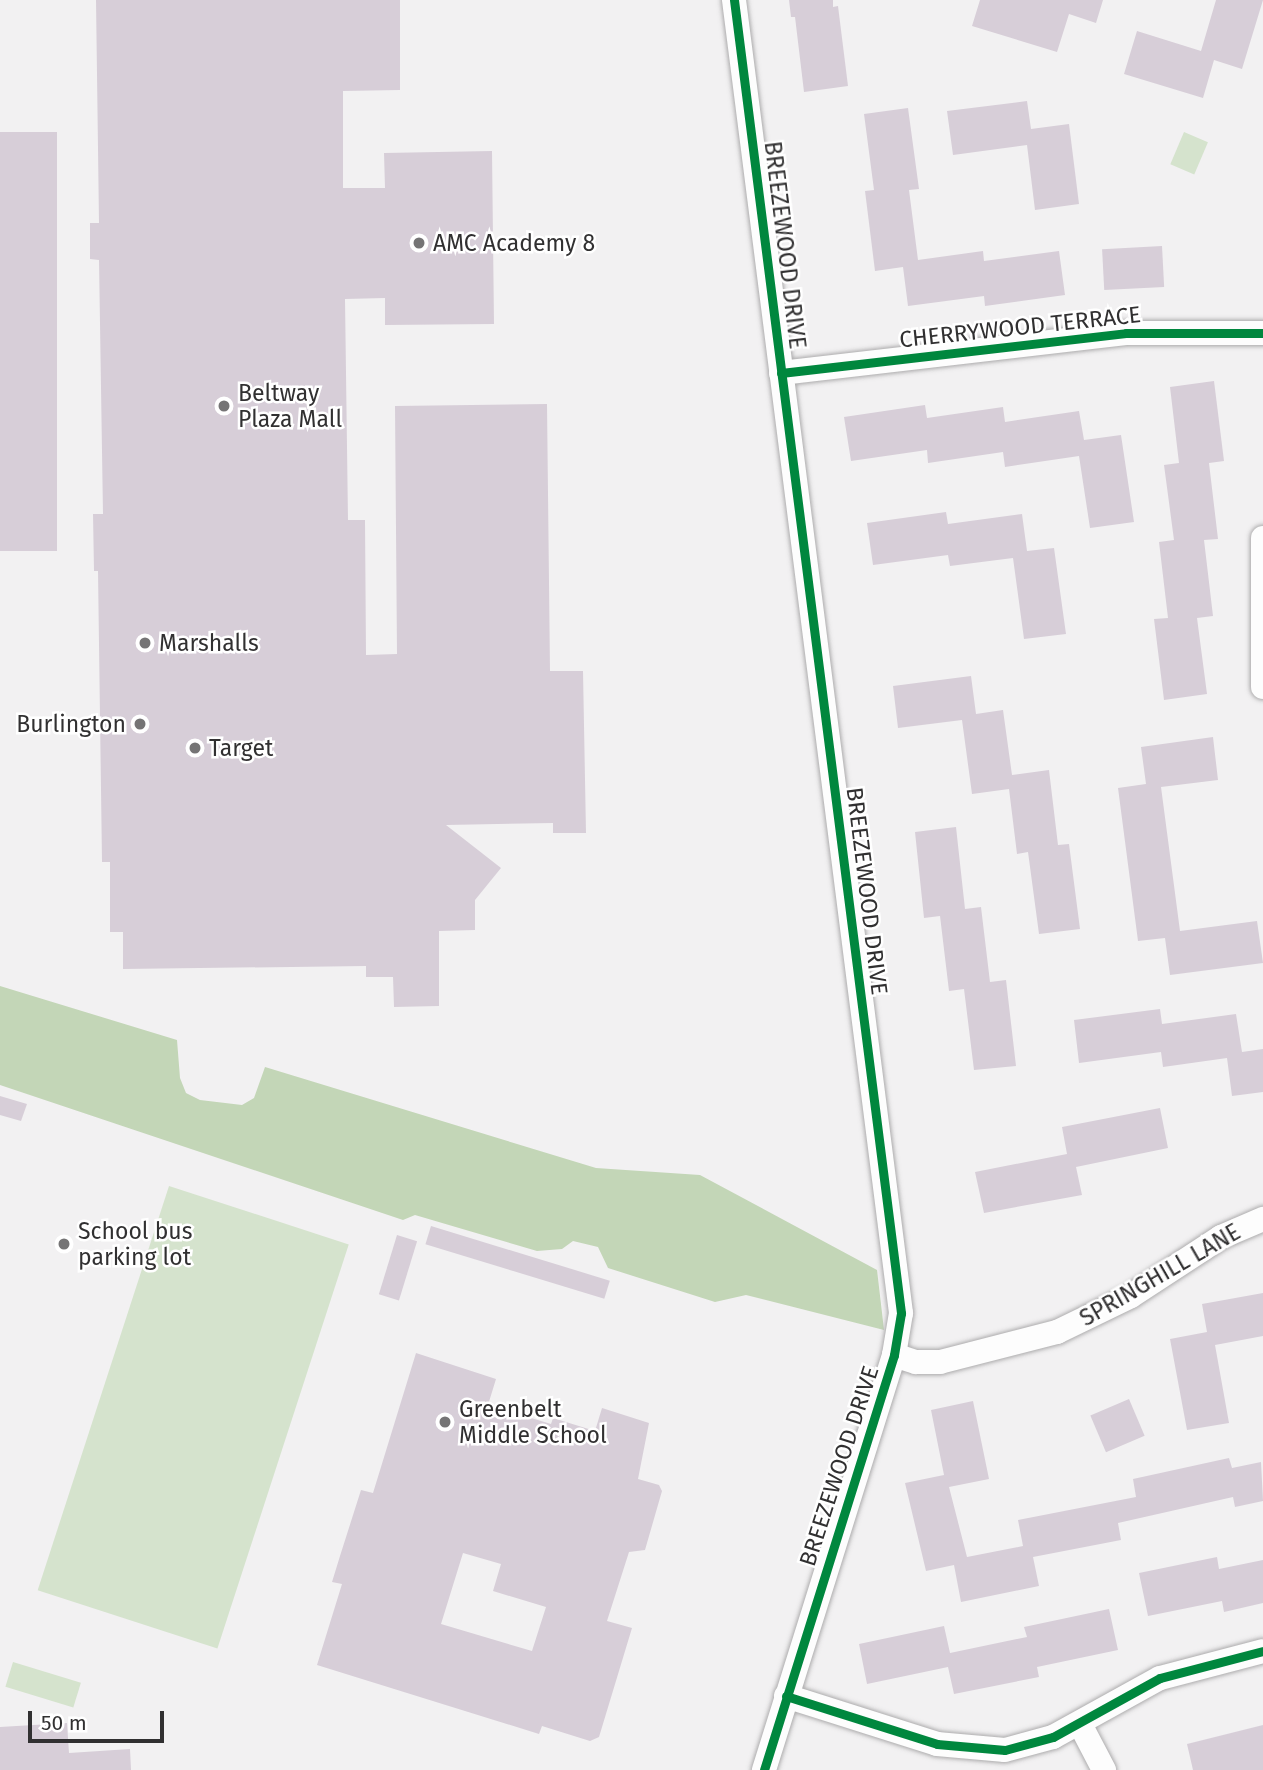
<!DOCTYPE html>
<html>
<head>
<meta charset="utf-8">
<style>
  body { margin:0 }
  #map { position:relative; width:1263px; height:1770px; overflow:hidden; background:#f2f1f2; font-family:"Fira Sans",sans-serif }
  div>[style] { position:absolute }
  .green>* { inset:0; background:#d5e3cd; transform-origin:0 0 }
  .forest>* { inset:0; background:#c3d6b7 }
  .building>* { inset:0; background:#d7ced8; transform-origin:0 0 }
  .roads { filter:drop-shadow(0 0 2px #adacad) drop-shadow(0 0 2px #adacad) }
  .minor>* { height:24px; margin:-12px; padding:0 12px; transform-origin:12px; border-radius:12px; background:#fdfdfd }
  .cycleway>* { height:9px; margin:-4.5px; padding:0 4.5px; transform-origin:4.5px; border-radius:4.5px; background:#00873e }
  .dots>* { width:19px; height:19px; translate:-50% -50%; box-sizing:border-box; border:4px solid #fff; border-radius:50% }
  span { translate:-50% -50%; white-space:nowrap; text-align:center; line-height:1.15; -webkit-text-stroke:5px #fff; paint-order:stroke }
  .poi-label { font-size:23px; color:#313031 }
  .left { translate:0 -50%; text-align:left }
  .right { translate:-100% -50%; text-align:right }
  .street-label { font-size:23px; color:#313031 }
  .scale { position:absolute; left:28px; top:1711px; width:136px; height:32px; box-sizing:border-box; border:4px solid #313031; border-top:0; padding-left:9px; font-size:21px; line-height:24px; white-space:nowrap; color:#313031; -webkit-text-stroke:5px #fff; paint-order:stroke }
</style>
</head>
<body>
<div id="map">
  <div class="green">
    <div style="left:1184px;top:132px;width:26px;height:35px;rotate:23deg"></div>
    <div style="left:169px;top:1186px;width:189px;height:425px;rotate:18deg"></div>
    <div style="left:13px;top:1662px;width:71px;height:26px;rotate:17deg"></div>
  </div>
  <div class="forest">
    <div style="clip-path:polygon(0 986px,177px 1040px,180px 1078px,186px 1093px,200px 1100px,242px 1105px,254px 1098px,265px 1067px,596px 1168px,700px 1175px,877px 1270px,884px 1330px,746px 1295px,715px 1302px,608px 1268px,598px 1247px,573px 1241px,562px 1249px,537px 1251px,415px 1215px,403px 1220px,0 1085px)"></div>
  </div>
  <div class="building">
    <div style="clip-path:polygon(96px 0,400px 0,400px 90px,343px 91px,343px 188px,385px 188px,384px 153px,492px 151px,494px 324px,385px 325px,385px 298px,345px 299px,348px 520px,365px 520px,366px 655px,397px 654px,395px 406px,547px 404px,550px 671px,583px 671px,586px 833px,553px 833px,553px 823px,446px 825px,501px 868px,475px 900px,475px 930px,439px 931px,439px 1006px,394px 1007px,393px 977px,366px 977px,366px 966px,123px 969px,123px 932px,110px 932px,110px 862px,102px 862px,98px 571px,94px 571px,93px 514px,103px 514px,99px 260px,90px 259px,90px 223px,99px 223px)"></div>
    <div style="clip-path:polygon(789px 0,833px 0,833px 7px,838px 6px,848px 86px,804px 92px,795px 17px,791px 17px)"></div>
    <div style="clip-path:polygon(980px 0,1103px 0,1096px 23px,1069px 14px,1057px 52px,972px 26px)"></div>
    <div style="clip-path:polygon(1216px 0,1263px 0,1242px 69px,1214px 60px,1203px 98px,1124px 74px,1137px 31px,1201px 51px)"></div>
    <div style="clip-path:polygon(1027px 101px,1031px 129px,1069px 124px,1079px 204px,1035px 210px,1027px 145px,953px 155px,947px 111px)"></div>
    <div style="clip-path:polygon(908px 108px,919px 189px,909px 190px,918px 260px,983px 251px,984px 261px,1059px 251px,1065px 295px,985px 306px,984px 296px,908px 306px,903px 267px,875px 271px,865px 191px,874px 190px,864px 114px)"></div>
    <div style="left:0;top:132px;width:57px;height:419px"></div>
    <div style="left:1162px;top:246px;width:41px;height:60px;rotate:87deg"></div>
    <div style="clip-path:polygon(1214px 381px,1224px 461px,1209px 463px,1218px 539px,1204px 540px,1213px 616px,1197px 618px,1207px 694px,1164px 700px,1154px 619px,1168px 618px,1159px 542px,1174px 540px,1164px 465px,1179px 463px,1170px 387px)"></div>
    <div style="clip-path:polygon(925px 405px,927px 418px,1003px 407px,1005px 422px,1079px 411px,1084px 440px,1121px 435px,1134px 522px,1090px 528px,1079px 456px,1005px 467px,1003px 452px,928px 463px,927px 450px,851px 461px,844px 417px)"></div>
    <div style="clip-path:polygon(946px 512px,948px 524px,1022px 514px,1027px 551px,1054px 548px,1066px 634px,1024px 639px,1013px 558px,950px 566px,948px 555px,873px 565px,867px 523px)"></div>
    <div style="clip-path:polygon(971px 676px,976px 714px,1003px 710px,1012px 775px,1049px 770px,1058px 845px,1069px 844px,1080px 929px,1039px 934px,1028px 852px,1017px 854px,1009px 789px,972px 794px,962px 720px,898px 728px,893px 686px)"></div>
    <div style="clip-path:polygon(1213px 737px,1218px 780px,1161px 787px,1180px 931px,1257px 921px,1263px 963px,1170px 975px,1165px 938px,1138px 941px,1118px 788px,1146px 784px,1141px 747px)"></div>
    <div style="clip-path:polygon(956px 827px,965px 909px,981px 907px,990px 982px,1006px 980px,1016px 1066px,974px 1070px,964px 989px,949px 991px,940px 916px,924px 918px,915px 832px)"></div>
    <div style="clip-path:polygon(1160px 1009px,1162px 1024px,1236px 1014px,1242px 1052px,1263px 1049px,1263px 1092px,1232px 1096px,1227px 1058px,1163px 1067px,1161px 1052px,1079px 1063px,1074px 1020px)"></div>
    <div style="clip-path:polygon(0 1096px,27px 1104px,21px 1121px,0 1115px)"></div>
    <div style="clip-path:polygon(1160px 1108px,1168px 1148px,1076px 1167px,1082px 1195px,984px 1213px,975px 1172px,1067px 1154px,1062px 1127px)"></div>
    <div style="left:431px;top:1226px;width:187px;height:19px;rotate:17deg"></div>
    <div style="left:397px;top:1235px;width:21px;height:62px;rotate:17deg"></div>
    <div style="clip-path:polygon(1263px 1293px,1263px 1336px,1215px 1345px,1229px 1423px,1187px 1430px,1170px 1339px,1207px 1332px,1202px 1304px)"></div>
    <div style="clip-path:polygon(evenodd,416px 1353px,496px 1379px,488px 1405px,551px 1424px,553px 1418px,595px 1431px,602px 1408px,649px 1423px,638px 1479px,659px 1485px,662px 1491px,645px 1550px,629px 1552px,607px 1621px,632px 1628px,599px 1737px,590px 1741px,542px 1726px,539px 1734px,317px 1665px,342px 1584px,332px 1582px,340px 1556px,361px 1490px,373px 1493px,416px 1353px,463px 1553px,501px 1564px,493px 1591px,546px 1607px,532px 1651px,441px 1624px,463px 1553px)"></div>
    <div style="left:1129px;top:1399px;width:40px;height:42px;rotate:67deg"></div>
    <div style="clip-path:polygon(973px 1401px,989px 1479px,949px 1487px,967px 1557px,1023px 1546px,1018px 1520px,1136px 1497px,1133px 1479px,1229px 1458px,1232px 1468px,1261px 1462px,1263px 1501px,1235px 1507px,1233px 1497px,1118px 1523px,1121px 1540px,1033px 1557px,1039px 1586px,961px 1602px,954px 1565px,926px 1571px,905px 1483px,944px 1475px,931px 1410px)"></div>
    <div style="clip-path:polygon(1217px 1557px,1219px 1569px,1263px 1560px,1263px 1603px,1224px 1612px,1222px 1601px,1148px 1616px,1139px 1573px)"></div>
    <div style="clip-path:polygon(1109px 1609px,1118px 1650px,1037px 1667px,1039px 1677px,954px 1694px,948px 1667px,867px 1684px,859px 1644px,944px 1626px,950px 1653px,1027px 1637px,1024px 1627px)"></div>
    <div style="clip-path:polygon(67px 1723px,69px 1753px,130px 1749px,131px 1770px,0 1770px,0 1727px)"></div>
    <div style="clip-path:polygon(1263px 1725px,1263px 1770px,1193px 1770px,1187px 1744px)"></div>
  </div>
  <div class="roads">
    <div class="minor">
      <div style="left:734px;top:0;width:1324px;rotate:82.75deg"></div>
      <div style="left:901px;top:1313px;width:43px;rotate:99.5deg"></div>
      <div style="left:894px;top:1355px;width:435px;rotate:107.4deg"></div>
      <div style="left:781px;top:373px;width:347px;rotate:-6.6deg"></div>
      <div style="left:1126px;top:333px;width:137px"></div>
      <div style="left:1263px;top:538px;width:149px;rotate:90deg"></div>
      <div style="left:894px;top:1355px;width:23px;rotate:18deg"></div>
      <div style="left:916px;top:1362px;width:24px"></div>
      <div style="left:940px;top:1362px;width:121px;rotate:-14.4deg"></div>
      <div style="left:1057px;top:1332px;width:82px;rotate:-25.9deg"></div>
      <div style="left:1131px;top:1296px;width:108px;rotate:-33.2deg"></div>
      <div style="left:1221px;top:1237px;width:46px;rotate:-23.2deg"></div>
      <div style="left:786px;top:1696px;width:158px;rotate:17.6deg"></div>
      <div style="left:937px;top:1744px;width:68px;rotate:5deg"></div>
      <div style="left:1005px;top:1750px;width:50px;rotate:-15.2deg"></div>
      <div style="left:1053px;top:1737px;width:122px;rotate:-28.9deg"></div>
      <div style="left:1160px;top:1678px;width:106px;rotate:-14.7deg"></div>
      <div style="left:1080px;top:1724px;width:52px;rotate:62.4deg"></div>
    </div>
  </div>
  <div class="cycleway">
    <div style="left:734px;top:0;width:1324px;rotate:82.75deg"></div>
    <div style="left:901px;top:1313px;width:43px;rotate:99.5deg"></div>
    <div style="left:894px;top:1355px;width:435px;rotate:107.4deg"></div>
    <div style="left:781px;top:373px;width:347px;rotate:-6.6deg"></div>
    <div style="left:1126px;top:333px;width:137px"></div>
    <div style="left:786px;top:1696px;width:158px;rotate:17.6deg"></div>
    <div style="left:937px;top:1744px;width:68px;rotate:5deg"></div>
    <div style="left:1005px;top:1750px;width:50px;rotate:-15.2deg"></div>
    <div style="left:1053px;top:1737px;width:122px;rotate:-28.9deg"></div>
    <div style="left:1160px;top:1678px;width:106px;rotate:-14.7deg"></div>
  </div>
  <div class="dots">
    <div style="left:419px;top:243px;background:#757475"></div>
    <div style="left:224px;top:406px;background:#757475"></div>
    <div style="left:145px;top:643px;background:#757475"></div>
    <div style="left:140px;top:724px;background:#757475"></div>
    <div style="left:195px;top:748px;background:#757475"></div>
    <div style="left:64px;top:1244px;background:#757475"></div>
    <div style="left:445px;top:1422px;background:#757475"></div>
  </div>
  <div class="poi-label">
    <span class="left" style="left:433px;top:243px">AMC Academy 8</span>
    <span class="left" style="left:238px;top:406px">Beltway<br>Plaza Mall</span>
    <span class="left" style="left:159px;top:643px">Marshalls</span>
    <span class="right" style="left:126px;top:724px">Burlington</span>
    <span class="left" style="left:209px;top:748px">Target</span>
    <span class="left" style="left:78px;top:1244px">School bus<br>parking lot</span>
    <span class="left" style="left:459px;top:1422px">Greenbelt<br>Middle School</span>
  </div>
  <div class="street-label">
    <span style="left:785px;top:245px;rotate:83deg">BREEZEWOOD DRIVE</span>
    <span style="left:1020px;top:327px;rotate:-6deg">CHERRYWOOD TERRACE</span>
    <span style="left:867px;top:891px;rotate:83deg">BREEZEWOOD DRIVE</span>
    <span style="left:1160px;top:1275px;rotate:-30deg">SPRINGHILL LANE</span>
    <span style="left:839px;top:1466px;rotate:-72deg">BREEZEWOOD DRIVE</span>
  </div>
  <div class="scale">50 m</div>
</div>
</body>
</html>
